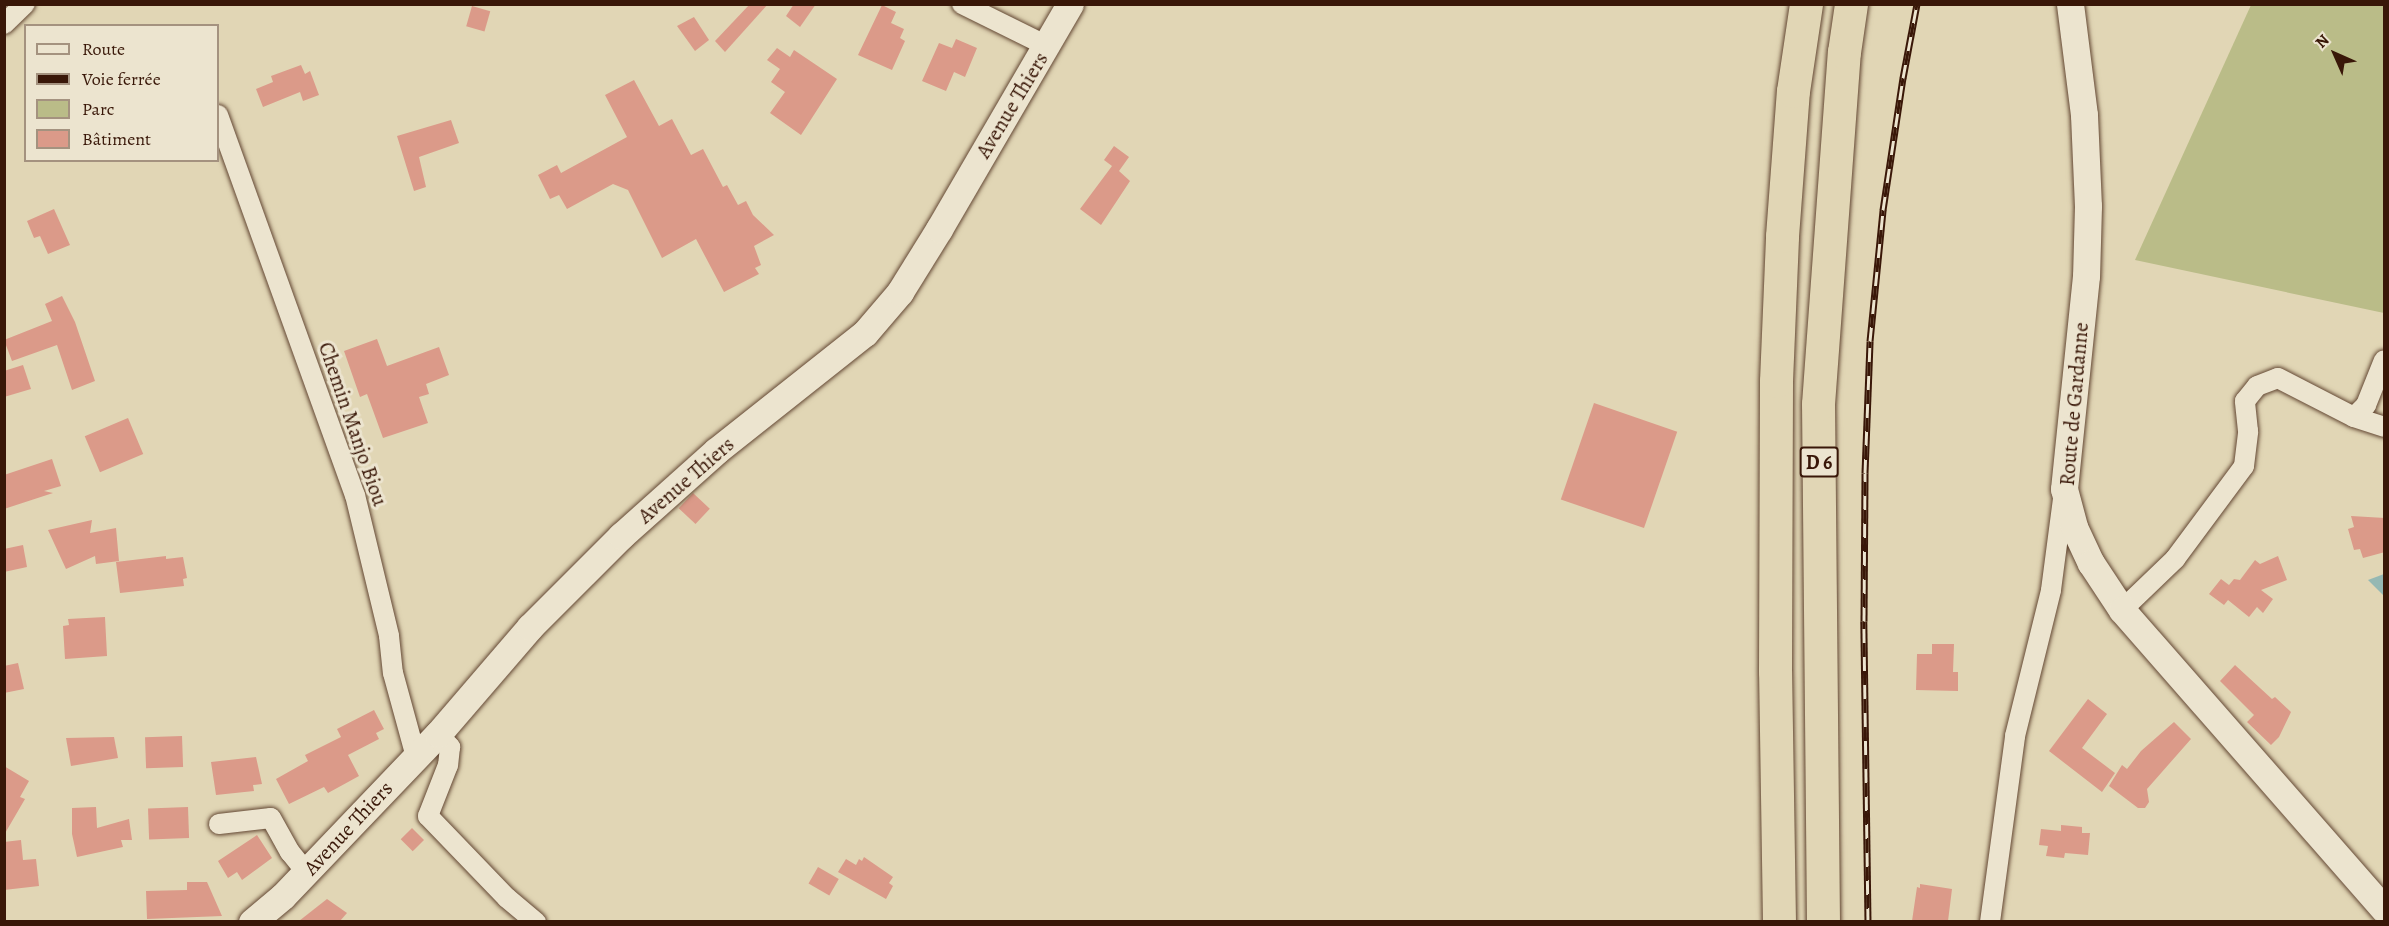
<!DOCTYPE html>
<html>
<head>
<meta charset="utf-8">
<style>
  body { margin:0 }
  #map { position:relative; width:2389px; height:926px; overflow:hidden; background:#e1d6b5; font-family:Alegreya,serif }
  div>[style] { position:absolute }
  .green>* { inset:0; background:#babc88 }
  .water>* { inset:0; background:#95b8b3 }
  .building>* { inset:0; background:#db9a89; transform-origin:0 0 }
  .roads { filter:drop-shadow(0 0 2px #634733) drop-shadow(0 0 2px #634733) }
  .street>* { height:20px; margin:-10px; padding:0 10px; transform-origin:10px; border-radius:10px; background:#ece4cf }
  .secondary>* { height:27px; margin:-13.5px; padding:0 13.5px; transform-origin:13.5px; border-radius:13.5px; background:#ece4cf }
  .highway>* { height:33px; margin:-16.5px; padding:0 16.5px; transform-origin:16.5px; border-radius:16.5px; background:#e1d6b5 }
  .rail>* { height:7px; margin-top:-3.5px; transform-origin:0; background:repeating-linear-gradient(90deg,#ece4cf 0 14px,#391708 0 28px); box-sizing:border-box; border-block:2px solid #391708 }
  span { translate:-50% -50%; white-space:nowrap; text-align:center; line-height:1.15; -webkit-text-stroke:6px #ece4cf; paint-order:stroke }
  .shield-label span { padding:2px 4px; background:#ece4cf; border:2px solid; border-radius:4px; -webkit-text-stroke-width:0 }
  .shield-label { font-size:20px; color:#391708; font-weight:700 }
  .street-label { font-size:21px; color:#391708 }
  .frame { position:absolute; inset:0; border:6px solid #391708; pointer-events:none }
  .legend { position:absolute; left:24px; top:24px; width:195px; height:138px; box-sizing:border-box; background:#ece4cf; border:2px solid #a4927f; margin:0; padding:8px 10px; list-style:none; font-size:18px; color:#391708 }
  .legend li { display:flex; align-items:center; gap:12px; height:30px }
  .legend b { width:30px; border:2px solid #a4927f }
  .north { position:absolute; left:2305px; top:24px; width:60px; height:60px; -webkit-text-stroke:4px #ece4cf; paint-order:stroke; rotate:315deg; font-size:16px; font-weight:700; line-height:24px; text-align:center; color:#391708 }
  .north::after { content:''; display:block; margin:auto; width:21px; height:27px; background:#391708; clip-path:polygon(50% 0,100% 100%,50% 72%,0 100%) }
</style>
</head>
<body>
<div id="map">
  <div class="green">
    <div style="clip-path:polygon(2251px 5px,2384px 5px,2384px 313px,2135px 260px)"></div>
  </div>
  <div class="water">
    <div style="clip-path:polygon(2384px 574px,2384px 596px,2368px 580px)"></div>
  </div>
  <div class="building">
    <div style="clip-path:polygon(750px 4px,768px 4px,725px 52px,715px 41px)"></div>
    <div style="clip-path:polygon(794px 4px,816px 4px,800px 27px,786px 16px)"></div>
    <div style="clip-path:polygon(882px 5px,896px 12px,891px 23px,904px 29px,900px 38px,905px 41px,892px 70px,858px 55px)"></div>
    <div style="left:472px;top:6px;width:19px;height:21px;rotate:16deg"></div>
    <div style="clip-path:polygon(694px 17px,709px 40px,695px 51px,677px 26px)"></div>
    <div style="clip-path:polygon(956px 39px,977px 48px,965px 77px,954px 72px,946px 91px,922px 81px,939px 43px,952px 48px)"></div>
    <div style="clip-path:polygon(777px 48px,790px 57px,794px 50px,837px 79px,801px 135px,770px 113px,785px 92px,771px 82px,780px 69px,767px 60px)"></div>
    <div style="clip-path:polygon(301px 65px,305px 74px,310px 71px,319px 95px,303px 101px,300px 92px,263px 107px,256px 89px,273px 82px,271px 76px)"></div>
    <div style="clip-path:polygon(634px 80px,659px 126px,672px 119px,691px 155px,703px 149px,723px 187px,727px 185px,738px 205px,746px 201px,753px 215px,774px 235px,754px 246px,761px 265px,755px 268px,759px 274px,724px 292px,696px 239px,662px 258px,628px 190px,613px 184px,567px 209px,559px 195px,550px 199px,538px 175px,557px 165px,561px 173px,627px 137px,605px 95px)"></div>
    <div style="clip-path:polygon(451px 120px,459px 143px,419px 157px,426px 187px,414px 191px,397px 136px)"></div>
    <div style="clip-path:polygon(1114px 146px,1129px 157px,1119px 171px,1130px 181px,1101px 225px,1080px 209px,1112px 166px,1104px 160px)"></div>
    <div style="clip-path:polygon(54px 209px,70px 245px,48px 254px,40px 236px,34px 238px,27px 221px)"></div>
    <div style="clip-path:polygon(62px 296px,75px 322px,95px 381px,72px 390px,57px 345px,12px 361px,4px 340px,52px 321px,45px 304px)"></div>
    <div style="clip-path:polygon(377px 339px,387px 366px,439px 347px,449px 375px,426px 384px,429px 394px,419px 397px,428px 423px,383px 438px,367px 394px,360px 397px,344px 351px)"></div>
    <div style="clip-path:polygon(23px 365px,31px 389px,4px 397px,4px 371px)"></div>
    <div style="left:1594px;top:403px;width:88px;height:102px;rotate:19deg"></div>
    <div style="left:128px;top:418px;width:39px;height:47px;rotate:67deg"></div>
    <div style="clip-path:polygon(52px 459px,61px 486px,44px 491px,53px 493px,4px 509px,4px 475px)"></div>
    <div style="left:693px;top:493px;width:23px;height:21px;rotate:43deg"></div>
    <div style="clip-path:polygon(2351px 516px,2385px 518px,2385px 552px,2363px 558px,2360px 549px,2354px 550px,2348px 529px,2354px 527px)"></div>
    <div style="clip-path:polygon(92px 520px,90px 533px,116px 528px,119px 561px,96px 564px,95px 556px,66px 569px,48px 530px)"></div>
    <div style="clip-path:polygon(23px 545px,27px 567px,4px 572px,4px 549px)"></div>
    <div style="clip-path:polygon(166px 556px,166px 559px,183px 557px,187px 578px,183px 579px,184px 586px,120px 593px,116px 562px)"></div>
    <div style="clip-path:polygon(2278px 556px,2287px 580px,2261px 590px,2273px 599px,2263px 613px,2257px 607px,2249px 617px,2228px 600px,2224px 605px,2209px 594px,2221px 579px,2229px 585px,2234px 579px,2240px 580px,2255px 560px,2260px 564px)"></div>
    <div style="clip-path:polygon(105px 617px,107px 656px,65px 659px,63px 626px,69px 625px,68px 619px)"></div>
    <div style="clip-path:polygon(1932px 644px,1954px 644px,1953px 672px,1958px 672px,1958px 691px,1916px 690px,1917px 654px,1932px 654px)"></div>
    <div style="clip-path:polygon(18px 663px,24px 689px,4px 693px,4px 666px)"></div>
    <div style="clip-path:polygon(2235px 665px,2272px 699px,2275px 697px,2291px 712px,2279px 737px,2271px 745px,2247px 722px,2254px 715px,2220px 681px)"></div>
    <div style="clip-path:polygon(2088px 699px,2107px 714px,2082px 748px,2115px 773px,2102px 792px,2049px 751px)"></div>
    <div style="clip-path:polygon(374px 710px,384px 729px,376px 733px,379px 739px,348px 755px,359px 776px,328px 793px,324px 787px,289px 804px,276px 779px,308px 761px,305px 755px,341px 737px,337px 729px)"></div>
    <div style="clip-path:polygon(2174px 722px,2191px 739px,2147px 789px,2149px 802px,2145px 808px,2138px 808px,2109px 786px,2122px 765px,2127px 769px,2141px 751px)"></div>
    <div style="left:182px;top:736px;width:31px;height:37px;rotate:88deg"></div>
    <div style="clip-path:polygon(114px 737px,118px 758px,71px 766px,66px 738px)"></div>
    <div style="clip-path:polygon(256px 757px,262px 784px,253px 785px,254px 791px,216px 795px,211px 762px)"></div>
    <div style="clip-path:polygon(4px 766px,29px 781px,20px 797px,25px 799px,4px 835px)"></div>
    <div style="clip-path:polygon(96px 807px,97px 828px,129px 819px,132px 840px,121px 840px,123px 847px,77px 857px,72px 834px,72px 808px)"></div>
    <div style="left:188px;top:807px;width:31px;height:40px;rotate:88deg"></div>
    <div style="clip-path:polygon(2061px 825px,2082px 827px,2082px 833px,2090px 833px,2088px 855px,2065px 853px,2064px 858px,2046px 856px,2048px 846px,2039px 845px,2041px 829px,2061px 831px)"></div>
    <div style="left:412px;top:828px;width:17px;height:16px;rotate:45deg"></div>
    <div style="clip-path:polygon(257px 835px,272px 858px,242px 880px,237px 872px,228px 878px,218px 861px)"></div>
    <div style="clip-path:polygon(21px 840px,23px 860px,36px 859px,39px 886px,4px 890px,4px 842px)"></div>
    <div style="clip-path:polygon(864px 857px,893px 877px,889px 883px,893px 886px,886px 899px,838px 872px,846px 859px,856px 865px,859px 859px,862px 861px)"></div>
    <div style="left:818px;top:867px;width:24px;height:19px;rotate:30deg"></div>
    <div style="clip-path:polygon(187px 882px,207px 882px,222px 916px,147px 919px,146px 891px,187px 890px)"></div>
    <div style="clip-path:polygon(1920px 884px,1952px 889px,1948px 921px,1912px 921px,1917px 887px,1920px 888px)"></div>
    <div style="clip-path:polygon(327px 899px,347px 913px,340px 921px,299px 921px)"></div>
  </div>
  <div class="roads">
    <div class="street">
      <div style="left:962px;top:4px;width:95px;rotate:26.3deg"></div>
      <div style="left:4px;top:24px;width:29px;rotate:-44deg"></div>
      <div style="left:218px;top:115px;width:404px;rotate:70.2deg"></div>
      <div style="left:355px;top:495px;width:145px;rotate:76.4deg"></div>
      <div style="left:389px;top:636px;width:37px;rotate:84deg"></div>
      <div style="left:393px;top:673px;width:87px;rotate:74.7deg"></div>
      <div style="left:2354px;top:417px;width:32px;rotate:18deg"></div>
      <div style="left:2122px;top:610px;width:74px;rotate:-43.9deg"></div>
      <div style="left:2175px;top:559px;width:116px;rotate:-53.4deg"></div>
      <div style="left:2244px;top:466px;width:35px;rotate:-83deg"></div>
      <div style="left:2248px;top:431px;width:30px;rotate:-96deg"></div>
      <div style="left:2245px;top:401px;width:19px;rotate:-51deg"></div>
      <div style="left:2257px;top:386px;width:22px;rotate:-21deg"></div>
      <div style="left:2278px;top:378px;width:85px;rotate:27.2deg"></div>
      <div style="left:2354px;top:417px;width:17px;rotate:-45deg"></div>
      <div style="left:2366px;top:405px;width:48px;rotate:-68.2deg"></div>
      <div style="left:438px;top:734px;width:18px;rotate:47deg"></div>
      <div style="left:450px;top:747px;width:18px;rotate:96deg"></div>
      <div style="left:448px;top:765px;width:55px;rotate:111.4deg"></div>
      <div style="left:428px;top:816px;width:114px;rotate:46.1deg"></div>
      <div style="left:507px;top:898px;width:38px;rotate:40deg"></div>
      <div style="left:219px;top:824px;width:52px;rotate:-6.6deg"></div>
      <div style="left:271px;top:818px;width:39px;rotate:61deg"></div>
      <div style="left:290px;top:852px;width:26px;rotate:51deg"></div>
      <div style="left:1990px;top:922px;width:188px;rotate:-82.3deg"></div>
      <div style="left:2015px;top:736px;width:150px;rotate:-76.1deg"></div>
      <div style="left:2051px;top:590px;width:92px;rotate:-82.5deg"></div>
    </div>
    <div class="secondary">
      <div style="left:2070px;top:4px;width:112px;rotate:82.8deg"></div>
      <div style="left:2084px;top:115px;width:91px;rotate:87.5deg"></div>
      <div style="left:2088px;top:206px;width:70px;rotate:91.6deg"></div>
      <div style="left:2086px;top:276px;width:214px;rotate:95.9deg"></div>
      <div style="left:2064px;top:489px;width:39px;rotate:75deg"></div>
      <div style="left:2074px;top:527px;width:40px;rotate:65deg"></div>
      <div style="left:2091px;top:563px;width:56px;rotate:56.6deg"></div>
      <div style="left:2122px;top:610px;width:398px;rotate:48.8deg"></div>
      <div style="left:252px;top:922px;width:40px;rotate:-40deg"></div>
      <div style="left:283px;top:896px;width:224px;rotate:-46.3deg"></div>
      <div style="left:438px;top:734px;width:141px;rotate:-49.3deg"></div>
      <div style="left:530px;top:627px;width:129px;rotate:-45deg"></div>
      <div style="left:621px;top:536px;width:127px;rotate:-41.8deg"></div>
      <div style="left:716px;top:451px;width:190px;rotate:-38.4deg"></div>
      <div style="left:865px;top:333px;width:54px;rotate:-49.5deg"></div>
      <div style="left:900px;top:292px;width:74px;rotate:-58.2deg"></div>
      <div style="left:939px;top:229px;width:260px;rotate:-59.8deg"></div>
    </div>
    <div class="highway">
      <div style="left:1779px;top:922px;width:251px;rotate:-90.9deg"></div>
      <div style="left:1775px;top:671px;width:290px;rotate:-89.8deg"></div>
      <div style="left:1776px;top:381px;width:145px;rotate:-87.6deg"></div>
      <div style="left:1782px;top:236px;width:145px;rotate:-85.7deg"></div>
      <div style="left:1793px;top:91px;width:88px;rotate:-81.5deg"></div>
      <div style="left:1823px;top:922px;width:518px;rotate:-90.55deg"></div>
      <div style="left:1818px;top:404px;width:353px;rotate:-85.8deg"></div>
      <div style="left:1844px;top:52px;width:49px;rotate:-81.7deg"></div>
    </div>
  </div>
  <div class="rail">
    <div style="left:1868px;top:922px;width:301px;rotate:-90.8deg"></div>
    <div style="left:1864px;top:621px;width:148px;rotate:-89.6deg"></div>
    <div style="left:1865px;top:473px;width:132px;rotate:-87.8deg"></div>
    <div style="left:1870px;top:341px;width:132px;rotate:-84.3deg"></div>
    <div style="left:1883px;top:210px;width:134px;rotate:-81.4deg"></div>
    <div style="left:1903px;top:78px;width:75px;rotate:-79.3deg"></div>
  </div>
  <div class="shield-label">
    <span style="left:1819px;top:462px">D 6</span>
  </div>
  <div class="street-label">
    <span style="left:1012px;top:105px;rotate:-59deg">Avenue Thiers</span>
    <span style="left:2074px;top:404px;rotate:-85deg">Route de Gardanne</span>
    <span style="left:353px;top:424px;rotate:71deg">Chemin Manjo Biou</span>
    <span style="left:686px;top:480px;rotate:-41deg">Avenue Thiers</span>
    <span style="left:348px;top:828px;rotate:-47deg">Avenue Thiers</span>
  </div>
  <div class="frame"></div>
  <ul class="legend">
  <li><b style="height:8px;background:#ece4cf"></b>Route</li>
  <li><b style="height:8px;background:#391708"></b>Voie ferrée</li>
  <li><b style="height:16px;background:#babc88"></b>Parc</li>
  <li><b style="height:16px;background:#db9a89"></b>Bâtiment</li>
  </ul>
  <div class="north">N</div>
</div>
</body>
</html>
